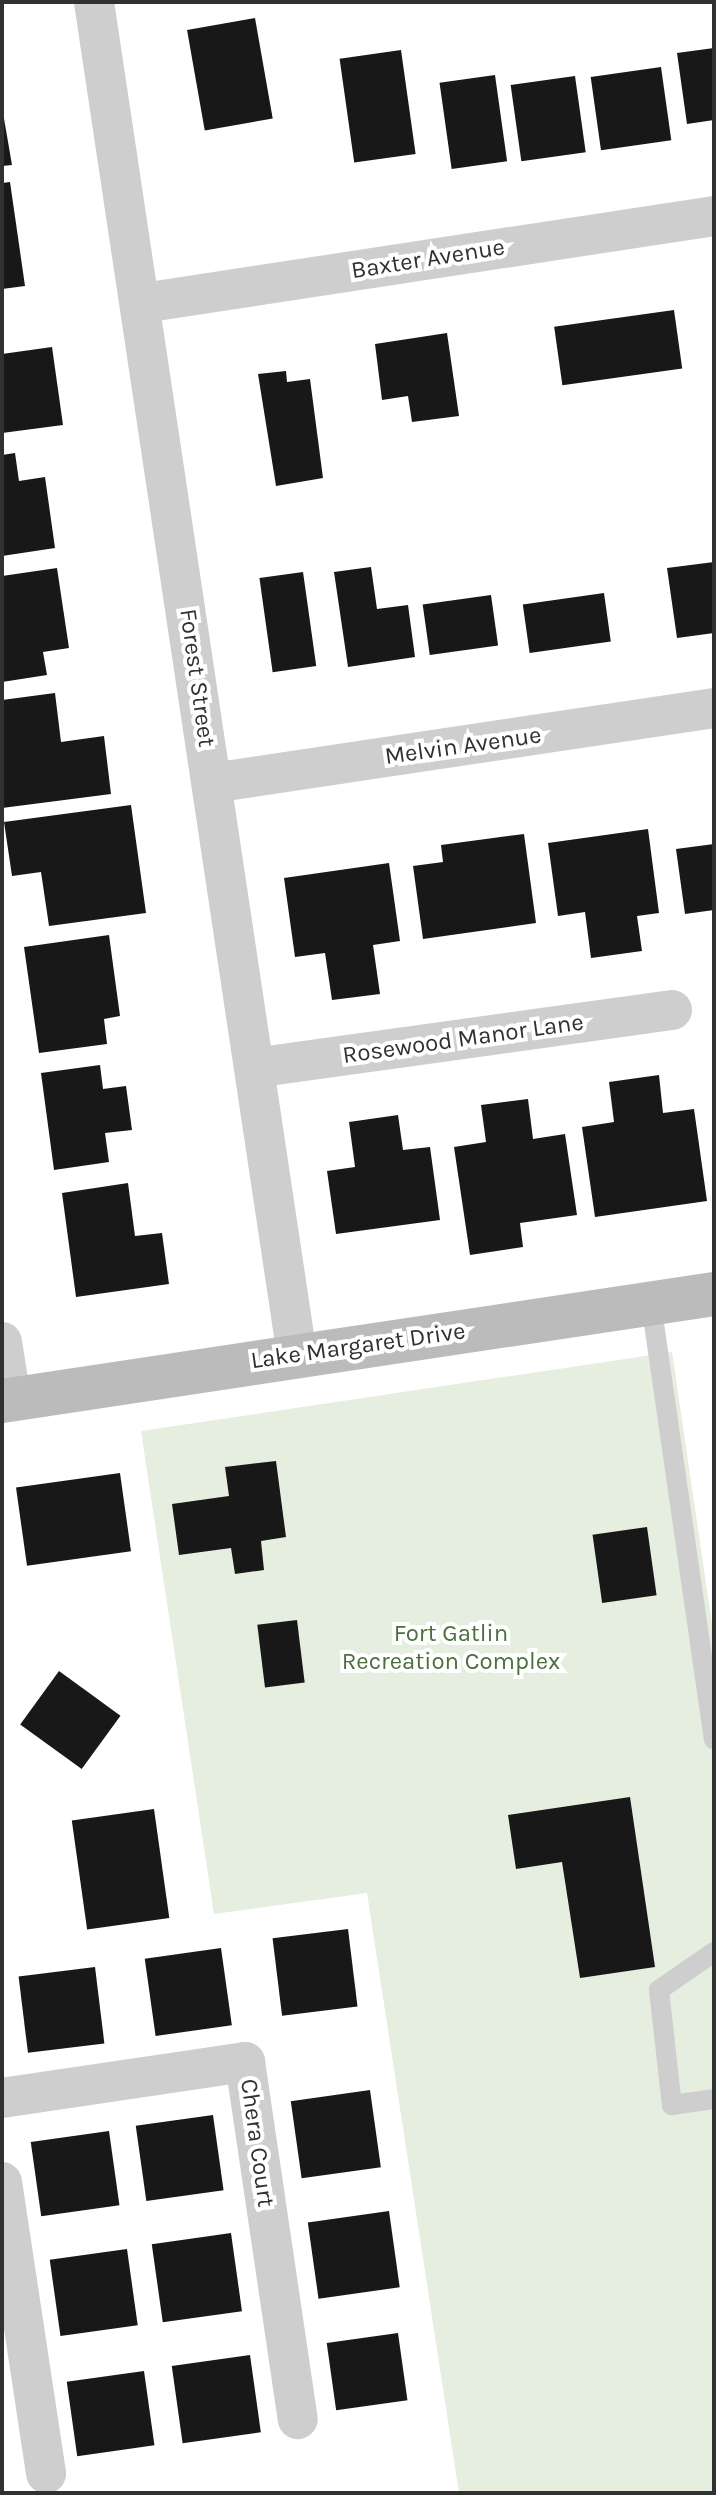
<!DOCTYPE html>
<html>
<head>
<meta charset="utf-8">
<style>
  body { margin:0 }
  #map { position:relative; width:716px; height:2495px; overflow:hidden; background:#fff; font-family:Karla,sans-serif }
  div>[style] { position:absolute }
  .green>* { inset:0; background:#e5eedf }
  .building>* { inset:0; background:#181818; transform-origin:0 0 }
  .lane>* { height:20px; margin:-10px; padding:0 10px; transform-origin:10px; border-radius:10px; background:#cecece }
  .street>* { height:40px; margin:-20px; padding:0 20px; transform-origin:20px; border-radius:20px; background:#cecece }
  .secondary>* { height:44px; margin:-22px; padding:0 22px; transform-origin:22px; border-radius:22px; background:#bbb }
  span { translate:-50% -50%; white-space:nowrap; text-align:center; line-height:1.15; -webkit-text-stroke:8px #fff; paint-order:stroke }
  .street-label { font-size:24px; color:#313131 }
  .park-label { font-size:24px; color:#4c6f3d }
  .frame { position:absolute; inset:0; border:4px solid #313131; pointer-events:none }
</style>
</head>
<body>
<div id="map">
  <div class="green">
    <div style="clip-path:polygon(672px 1352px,714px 1638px,714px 2493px,459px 2493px,367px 1893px,214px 1914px,141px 1431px)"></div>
  </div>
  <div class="building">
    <div style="left:255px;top:18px;width:102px;height:69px;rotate:80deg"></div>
    <div style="clip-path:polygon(714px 48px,714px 120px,687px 124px,677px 53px)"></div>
    <div style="left:401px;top:50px;width:105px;height:62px;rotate:82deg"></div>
    <div style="left:661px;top:67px;width:74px;height:71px;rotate:82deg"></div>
    <div style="left:495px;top:75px;width:87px;height:56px;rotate:82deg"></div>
    <div style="left:575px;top:76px;width:77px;height:65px;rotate:82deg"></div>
    <div style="clip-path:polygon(2px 107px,12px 165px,2px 166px)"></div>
    <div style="clip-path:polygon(10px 182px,25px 286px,2px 289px,2px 183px)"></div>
    <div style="left:674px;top:310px;width:59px;height:121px;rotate:82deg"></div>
    <div style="clip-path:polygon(447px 333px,459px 416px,412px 422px,408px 396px,382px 400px,375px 344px)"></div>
    <div style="clip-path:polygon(52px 347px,63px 425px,2px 433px,2px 354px)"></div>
    <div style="clip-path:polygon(286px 371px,287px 382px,310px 379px,323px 478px,276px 486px,258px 374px)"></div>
    <div style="clip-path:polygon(15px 453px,19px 481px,45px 477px,55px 548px,2px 556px,2px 455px)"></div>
    <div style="clip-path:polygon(714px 562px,714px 633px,677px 638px,667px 568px)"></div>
    <div style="clip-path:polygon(371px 567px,377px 609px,408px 605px,415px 657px,348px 667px,334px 572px)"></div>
    <div style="clip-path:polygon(57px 568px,69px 648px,43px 652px,47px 675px,2px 682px,2px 576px)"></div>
    <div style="left:303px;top:572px;width:95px;height:44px;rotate:82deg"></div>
    <div style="left:604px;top:593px;width:49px;height:82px;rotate:82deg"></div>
    <div style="left:491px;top:595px;width:51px;height:69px;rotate:82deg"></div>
    <div style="clip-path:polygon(55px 693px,61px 742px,104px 736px,111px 794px,2px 808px,2px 700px)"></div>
    <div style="clip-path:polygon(131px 805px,146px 913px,49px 926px,41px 872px,12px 876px,4px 822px)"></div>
    <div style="clip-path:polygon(648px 829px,659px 913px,637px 916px,642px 951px,591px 958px,585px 912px,558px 916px,548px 843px)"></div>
    <div style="clip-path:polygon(524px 834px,536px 923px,423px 939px,413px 866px,443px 862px,441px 845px)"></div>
    <div style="clip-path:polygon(714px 844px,714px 910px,685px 914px,676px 849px)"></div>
    <div style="clip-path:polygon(389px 863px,400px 941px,373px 945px,380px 994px,332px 1000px,325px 953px,295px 957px,284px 878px)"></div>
    <div style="clip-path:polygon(109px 935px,120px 1016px,104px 1019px,107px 1044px,39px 1053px,24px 947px)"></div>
    <div style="clip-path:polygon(100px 1065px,103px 1089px,126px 1086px,132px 1130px,105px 1133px,109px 1162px,54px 1170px,41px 1073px)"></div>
    <div style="clip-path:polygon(659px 1075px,663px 1113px,694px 1109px,707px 1201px,595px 1217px,582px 1127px,614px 1122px,609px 1082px)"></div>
    <div style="clip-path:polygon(528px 1099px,533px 1139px,565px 1134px,577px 1215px,520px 1223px,523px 1247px,470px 1255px,454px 1147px,486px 1142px,481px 1105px)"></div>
    <div style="clip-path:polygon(398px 1115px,403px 1150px,430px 1147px,440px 1220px,336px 1234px,327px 1171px,355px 1167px,349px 1122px)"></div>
    <div style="clip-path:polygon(128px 1183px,135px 1236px,162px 1233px,169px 1284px,76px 1297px,62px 1193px)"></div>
    <div style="clip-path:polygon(276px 1461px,286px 1537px,261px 1541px,264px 1570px,235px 1574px,231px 1548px,179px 1555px,172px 1504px,229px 1496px,225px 1467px)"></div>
    <div style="left:120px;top:1473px;width:79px;height:105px;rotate:82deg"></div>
    <div style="left:647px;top:1527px;width:69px;height:55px;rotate:82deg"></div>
    <div style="left:297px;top:1620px;width:63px;height:40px;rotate:83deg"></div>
    <div style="left:59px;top:1671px;width:76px;height:66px;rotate:36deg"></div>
    <div style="clip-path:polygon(630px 1797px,655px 1967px,580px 1978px,562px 1862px,516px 1869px,508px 1815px)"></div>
    <div style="left:154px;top:1809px;width:110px;height:83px;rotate:82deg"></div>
    <div style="left:348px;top:1929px;width:78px;height:76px;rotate:83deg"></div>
    <div style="left:221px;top:1948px;width:78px;height:77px;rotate:82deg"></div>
    <div style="left:95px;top:1967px;width:77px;height:77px;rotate:83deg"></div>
    <div style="left:370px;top:2090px;width:78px;height:80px;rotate:82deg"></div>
    <div style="left:213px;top:2115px;width:76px;height:78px;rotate:82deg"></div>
    <div style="left:109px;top:2131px;width:75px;height:79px;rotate:82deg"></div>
    <div style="left:389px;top:2211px;width:77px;height:82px;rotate:82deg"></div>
    <div style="left:231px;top:2233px;width:79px;height:80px;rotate:82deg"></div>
    <div style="left:127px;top:2249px;width:77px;height:78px;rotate:82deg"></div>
    <div style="left:398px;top:2333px;width:68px;height:72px;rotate:82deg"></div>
    <div style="left:250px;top:2355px;width:78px;height:79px;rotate:82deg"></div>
    <div style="left:144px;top:2371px;width:75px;height:78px;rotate:82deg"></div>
  </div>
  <div class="lane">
    <div style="left:651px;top:1303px;width:441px;rotate:81.8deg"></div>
    <div style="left:714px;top:1952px;width:67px;rotate:145.4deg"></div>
    <div style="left:659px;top:1990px;width:116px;rotate:83.6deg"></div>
    <div style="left:672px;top:2105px;width:42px;rotate:-8.1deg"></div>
  </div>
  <div class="street">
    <div style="left:94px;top:2px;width:1368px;rotate:81.47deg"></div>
    <div style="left:143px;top:303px;width:578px;rotate:-8.66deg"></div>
    <div style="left:212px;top:783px;width:508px;rotate:-8.5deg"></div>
    <div style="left:254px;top:1068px;width:422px;rotate:-7.9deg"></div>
    <div style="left:2px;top:1342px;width:58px;rotate:81deg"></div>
    <div style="left:2px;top:2098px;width:246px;rotate:-8.4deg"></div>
    <div style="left:245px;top:2062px;width:361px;rotate:81.6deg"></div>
    <div style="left:2px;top:2182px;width:295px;rotate:81.4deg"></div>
  </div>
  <div class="secondary">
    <div style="left:2px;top:1401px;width:720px;rotate:-8.55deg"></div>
  </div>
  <div class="street-label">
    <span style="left:428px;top:259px;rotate:-9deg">Baxter Avenue</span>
    <span style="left:197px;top:678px;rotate:82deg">Forest Street</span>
    <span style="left:463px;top:746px;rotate:-8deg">Melvin Avenue</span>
    <span style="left:463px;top:1039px;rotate:-8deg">Rosewood Manor Lane</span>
    <span style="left:358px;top:1346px;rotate:-8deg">Lake Margaret Drive</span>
    <span style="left:257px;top:2143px;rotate:82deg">Chera Court</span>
  </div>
  <div class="park-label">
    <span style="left:451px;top:1648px">Fort Gatlin<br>Recreation Complex</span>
  </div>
  <div class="frame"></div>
</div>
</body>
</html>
